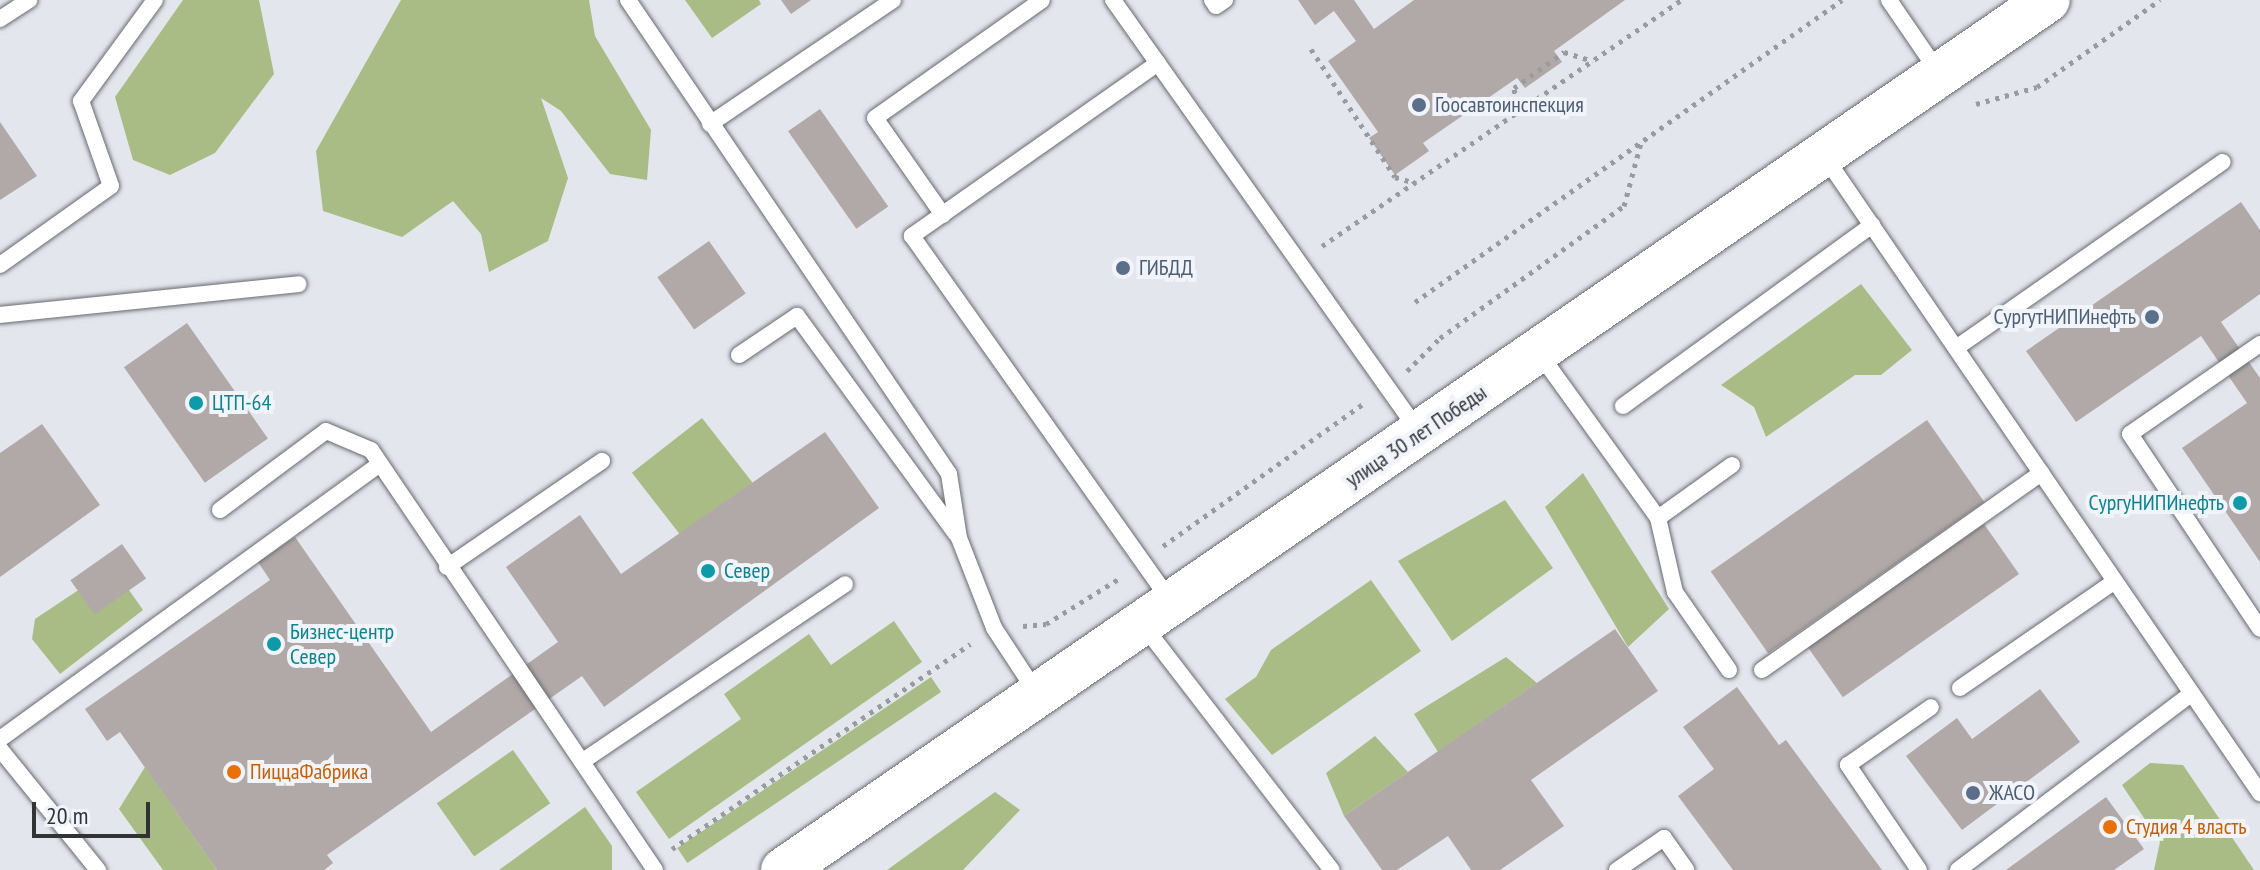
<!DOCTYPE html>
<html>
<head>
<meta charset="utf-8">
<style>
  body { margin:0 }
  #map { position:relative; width:2260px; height:870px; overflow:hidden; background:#e4e6ed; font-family:"PT Sans Narrow",sans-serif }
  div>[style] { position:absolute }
  .green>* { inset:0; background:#a9bc86; transform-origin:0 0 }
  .building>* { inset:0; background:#b1a9a7; transform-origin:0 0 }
  .path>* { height:5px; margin-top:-2.5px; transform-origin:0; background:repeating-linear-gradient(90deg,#9a9ba0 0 4px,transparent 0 10px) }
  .roads { filter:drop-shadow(0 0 2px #676a70) drop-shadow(0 0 2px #676a70) }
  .lane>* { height:16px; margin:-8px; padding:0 8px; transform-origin:8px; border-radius:8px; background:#fff }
  .secondary>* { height:44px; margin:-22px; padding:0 22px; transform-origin:22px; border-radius:22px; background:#fff }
  .dots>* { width:22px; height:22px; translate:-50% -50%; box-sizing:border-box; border:4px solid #f1f4fa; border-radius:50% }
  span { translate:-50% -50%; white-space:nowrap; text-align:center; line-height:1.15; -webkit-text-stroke:8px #f1f4fa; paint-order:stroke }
  .service-label { font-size:22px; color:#4e5e75 }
  .left { translate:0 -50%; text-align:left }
  .right { translate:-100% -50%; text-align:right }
  .culture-label { font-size:22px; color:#0d838f }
  .street-label { font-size:22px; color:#323335 }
  .food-label { font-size:22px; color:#c56008 }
  .scale { position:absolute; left:32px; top:802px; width:118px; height:36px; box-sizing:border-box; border:4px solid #323335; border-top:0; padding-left:10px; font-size:24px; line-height:28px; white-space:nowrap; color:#323335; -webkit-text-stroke:6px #f1f4fa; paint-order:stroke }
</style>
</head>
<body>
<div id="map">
  <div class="green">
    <div style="clip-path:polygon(183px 0,259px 0,274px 74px,215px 153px,170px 175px,133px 160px,115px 97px)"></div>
    <div style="clip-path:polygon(401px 0,589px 0,595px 36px,651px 130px,647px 180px,610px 174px,561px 111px,541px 98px,568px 178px,548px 241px,489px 272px,481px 234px,453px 201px,402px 237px,323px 211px,316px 151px)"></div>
    <div style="clip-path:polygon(685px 0,759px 0,761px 4px,712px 38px)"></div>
    <div style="clip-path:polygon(1861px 284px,1912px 350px,1881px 375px,1855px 375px,1766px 437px,1754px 407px,1721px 385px)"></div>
    <div style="left:702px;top:418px;width:82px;height:89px;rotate:52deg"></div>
    <div style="clip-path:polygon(1583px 473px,1669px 609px,1628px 647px,1545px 507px)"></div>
    <div style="clip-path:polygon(1505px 500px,1553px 568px,1452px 641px,1398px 561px)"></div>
    <div style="clip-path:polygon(1371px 580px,1421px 651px,1272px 755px,1225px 699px,1256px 677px,1271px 650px)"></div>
    <div style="clip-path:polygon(129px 590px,143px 610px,60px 674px,32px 639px,35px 619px,77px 591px)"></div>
    <div style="clip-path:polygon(894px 621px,922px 662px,669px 839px,636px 792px,741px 719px,724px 694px,809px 634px,831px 665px)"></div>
    <div style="clip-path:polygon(1506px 657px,1537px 683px,1438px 752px,1414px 714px)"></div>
    <div style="left:931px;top:677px;width:18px;height:306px;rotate:56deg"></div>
    <div style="clip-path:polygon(1375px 736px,1408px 772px,1344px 816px,1326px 773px)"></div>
    <div style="left:513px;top:750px;width:65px;height:93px;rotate:55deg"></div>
    <div style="clip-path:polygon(2150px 763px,2183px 765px,2254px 870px,2154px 870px,2160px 842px,2122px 785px)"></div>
    <div style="clip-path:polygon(145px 767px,217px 870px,163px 870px,119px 809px)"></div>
    <div style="clip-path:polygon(995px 792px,1020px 810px,963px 870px,887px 870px)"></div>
    <div style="clip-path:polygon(585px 807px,612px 846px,612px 870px,499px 870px)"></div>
  </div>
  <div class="building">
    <div style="clip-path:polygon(781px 0,811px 0,791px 14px)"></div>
    <div style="clip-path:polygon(1298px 0,1354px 0,1374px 29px,1414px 0,1625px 0,1554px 51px,1562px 62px,1525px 88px,1517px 78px,1423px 143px,1429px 151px,1395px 175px,1369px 138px,1378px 132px,1328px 61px,1356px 41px,1334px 11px,1315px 25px)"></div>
    <div style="left:820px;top:109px;width:119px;height:39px;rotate:55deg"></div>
    <div style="clip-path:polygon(0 122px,37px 176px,0 200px)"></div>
    <div style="clip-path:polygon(2241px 202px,2260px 230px,2260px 294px,2221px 322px,2260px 378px,2260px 562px,2182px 448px,2247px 403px,2201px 336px,2076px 422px,2026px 351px)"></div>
    <div style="left:709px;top:241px;width:64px;height:63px;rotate:55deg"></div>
    <div style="left:187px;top:323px;width:141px;height:77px;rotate:55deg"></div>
    <div style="left:1927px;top:420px;width:100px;height:264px;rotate:55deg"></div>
    <div style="clip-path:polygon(42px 424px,100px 505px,0 577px,0 453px)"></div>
    <div style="clip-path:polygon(825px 432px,879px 508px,604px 707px,582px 676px,327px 855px,333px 863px,324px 870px,217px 870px,120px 732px,107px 741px,85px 709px,270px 580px,258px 562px,295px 537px,431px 732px,558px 642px,506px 567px,580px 515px,621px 574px)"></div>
    <div style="left:1984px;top:524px;width:61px;height:215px;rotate:55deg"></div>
    <div style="left:122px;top:544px;width:42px;height:63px;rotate:55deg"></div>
    <div style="clip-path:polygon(1615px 629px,1658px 691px,1531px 780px,1564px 826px,1500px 870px,1471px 870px,1448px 836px,1397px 870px,1382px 870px,1344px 816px)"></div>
    <div style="clip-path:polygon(1737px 687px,1779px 745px,1786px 740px,1882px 870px,1733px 870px,1678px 796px,1714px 769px,1683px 727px)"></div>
    <div style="clip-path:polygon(2040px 689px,2080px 742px,1962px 830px,1906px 756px,1957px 718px,1972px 739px)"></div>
    <div style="clip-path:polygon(2106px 797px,2144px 849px,2114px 870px,2006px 870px)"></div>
  </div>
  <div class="path">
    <div style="left:1311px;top:49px;width:153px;rotate:56.7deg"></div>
    <div style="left:1395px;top:177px;width:22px;rotate:16deg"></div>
    <div style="left:1976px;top:104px;width:63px;rotate:-15.6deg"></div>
    <div style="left:2037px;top:87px;width:151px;rotate:-35.3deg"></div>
    <div style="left:1518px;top:113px;width:25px;rotate:-99deg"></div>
    <div style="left:1514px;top:88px;width:62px;rotate:-35.8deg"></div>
    <div style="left:1564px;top:52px;width:30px;rotate:17deg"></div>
    <div style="left:1322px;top:246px;width:435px;rotate:-34.4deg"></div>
    <div style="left:1415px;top:302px;width:523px;rotate:-35.27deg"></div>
    <div style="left:1407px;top:371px;width:47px;rotate:-45deg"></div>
    <div style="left:1440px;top:338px;width:226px;rotate:-35.7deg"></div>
    <div style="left:1624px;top:206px;width:69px;rotate:-75deg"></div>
    <div style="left:1163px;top:546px;width:247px;rotate:-35.4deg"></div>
    <div style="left:1023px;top:626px;width:23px;rotate:-5deg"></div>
    <div style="left:1046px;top:624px;width:87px;rotate:-31.9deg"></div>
    <div style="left:672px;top:849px;width:362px;rotate:-34.5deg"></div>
  </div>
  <div class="roads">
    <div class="lane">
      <div style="left:628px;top:0;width:572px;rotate:55.89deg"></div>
      <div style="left:949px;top:474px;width:65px;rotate:81.1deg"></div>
      <div style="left:959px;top:538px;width:97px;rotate:68.7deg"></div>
      <div style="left:994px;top:628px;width:77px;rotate:56.7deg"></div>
      <div style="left:1113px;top:0;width:529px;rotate:54.69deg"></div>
      <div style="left:1212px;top:0;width:7px;rotate:56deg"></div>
      <div style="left:1216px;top:6px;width:11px;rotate:-34deg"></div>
      <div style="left:1889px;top:0;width:88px;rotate:55.6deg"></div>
      <div style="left:0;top:19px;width:35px;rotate:-33deg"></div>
      <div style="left:1158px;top:63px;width:301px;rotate:144.9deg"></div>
      <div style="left:912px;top:236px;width:448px;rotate:54.7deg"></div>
      <div style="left:710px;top:124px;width:221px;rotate:-34.1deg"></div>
      <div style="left:1825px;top:157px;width:771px;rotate:55.63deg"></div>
      <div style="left:943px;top:215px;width:118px;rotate:-125deg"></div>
      <div style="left:875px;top:118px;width:204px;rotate:-35.2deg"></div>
      <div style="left:0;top:265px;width:136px;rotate:-35.4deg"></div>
      <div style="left:111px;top:186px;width:90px;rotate:-109.4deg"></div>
      <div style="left:81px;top:101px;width:125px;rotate:-53.8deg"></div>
      <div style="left:0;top:315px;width:300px;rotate:-5.9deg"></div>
      <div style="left:2260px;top:344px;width:158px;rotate:145.3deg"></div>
      <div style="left:2130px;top:434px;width:234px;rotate:56.3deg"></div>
      <div style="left:1956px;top:348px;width:325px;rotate:-34.9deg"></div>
      <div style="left:1539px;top:353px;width:203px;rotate:54.2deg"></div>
      <div style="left:1658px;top:518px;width:76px;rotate:77.1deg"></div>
      <div style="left:1675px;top:592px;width:95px;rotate:55.3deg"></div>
      <div style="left:739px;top:355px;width:70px;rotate:-33.9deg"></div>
      <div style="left:797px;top:316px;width:270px;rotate:53.9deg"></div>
      <div style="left:1623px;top:406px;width:308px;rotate:-36deg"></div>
      <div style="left:220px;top:510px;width:132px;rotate:-36.7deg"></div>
      <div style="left:326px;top:431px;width:49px;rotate:22.9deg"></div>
      <div style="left:371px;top:450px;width:507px;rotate:55.93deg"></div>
      <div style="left:1658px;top:518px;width:91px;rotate:-35.6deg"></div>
      <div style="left:447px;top:567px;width:188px;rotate:-34.4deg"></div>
      <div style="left:1143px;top:625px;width:309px;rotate:52.4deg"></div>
      <div style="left:1762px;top:670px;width:342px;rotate:-35.2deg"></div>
      <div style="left:1960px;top:688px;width:188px;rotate:-34.6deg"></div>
      <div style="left:0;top:739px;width:469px;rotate:-35.9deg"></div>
      <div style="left:0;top:749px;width:156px;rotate:51deg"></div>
      <div style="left:583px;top:761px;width:316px;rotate:-34deg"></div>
      <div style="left:1617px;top:870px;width:57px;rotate:-34.2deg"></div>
      <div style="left:1664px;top:838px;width:39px;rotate:55deg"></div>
      <div style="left:1919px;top:870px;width:127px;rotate:-124.1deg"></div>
      <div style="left:1848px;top:765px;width:101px;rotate:-34.9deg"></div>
      <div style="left:1958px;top:870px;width:293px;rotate:-37.1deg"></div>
    </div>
    <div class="secondary">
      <div style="left:783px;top:870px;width:1535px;rotate:-34.52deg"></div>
    </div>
  </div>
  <div class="dots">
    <div style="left:1419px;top:105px;background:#5c6f8a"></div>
    <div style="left:1123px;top:268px;background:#5c6f8a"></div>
    <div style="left:2152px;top:317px;background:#5c6f8a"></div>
    <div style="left:196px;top:403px;background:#0f9aa8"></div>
    <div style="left:2240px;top:503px;background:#0f9aa8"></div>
    <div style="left:708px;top:571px;background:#0f9aa8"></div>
    <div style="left:274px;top:644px;background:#0f9aa8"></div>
    <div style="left:234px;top:772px;background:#e8710a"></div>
    <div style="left:1973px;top:793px;background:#5c6f8a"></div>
    <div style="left:2110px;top:827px;background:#e8710a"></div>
  </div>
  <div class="service-label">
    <span class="left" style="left:1435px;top:105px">Гоосавтоинспекция</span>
    <span class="left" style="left:1139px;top:268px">ГИБДД</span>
    <span class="right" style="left:2136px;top:317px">СургутНИПИнефть</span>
    <span class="left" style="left:1989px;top:793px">ЖАСО</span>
  </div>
  <div class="culture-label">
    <span class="left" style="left:212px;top:403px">ЦТП-64</span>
    <span class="right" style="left:2224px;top:503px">СургуНИПИнефть</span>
    <span class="left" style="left:724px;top:571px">Север</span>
    <span class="left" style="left:290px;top:644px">Бизнес-центр<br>Север</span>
  </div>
  <div class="street-label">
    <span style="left:1416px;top:436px;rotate:-34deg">улица 30 лет Победы</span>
  </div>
  <div class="food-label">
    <span class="left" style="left:250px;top:772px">ПиццаФабрика</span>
    <span class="left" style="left:2126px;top:827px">Студия 4 власть</span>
  </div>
  <div class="scale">20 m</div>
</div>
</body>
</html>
